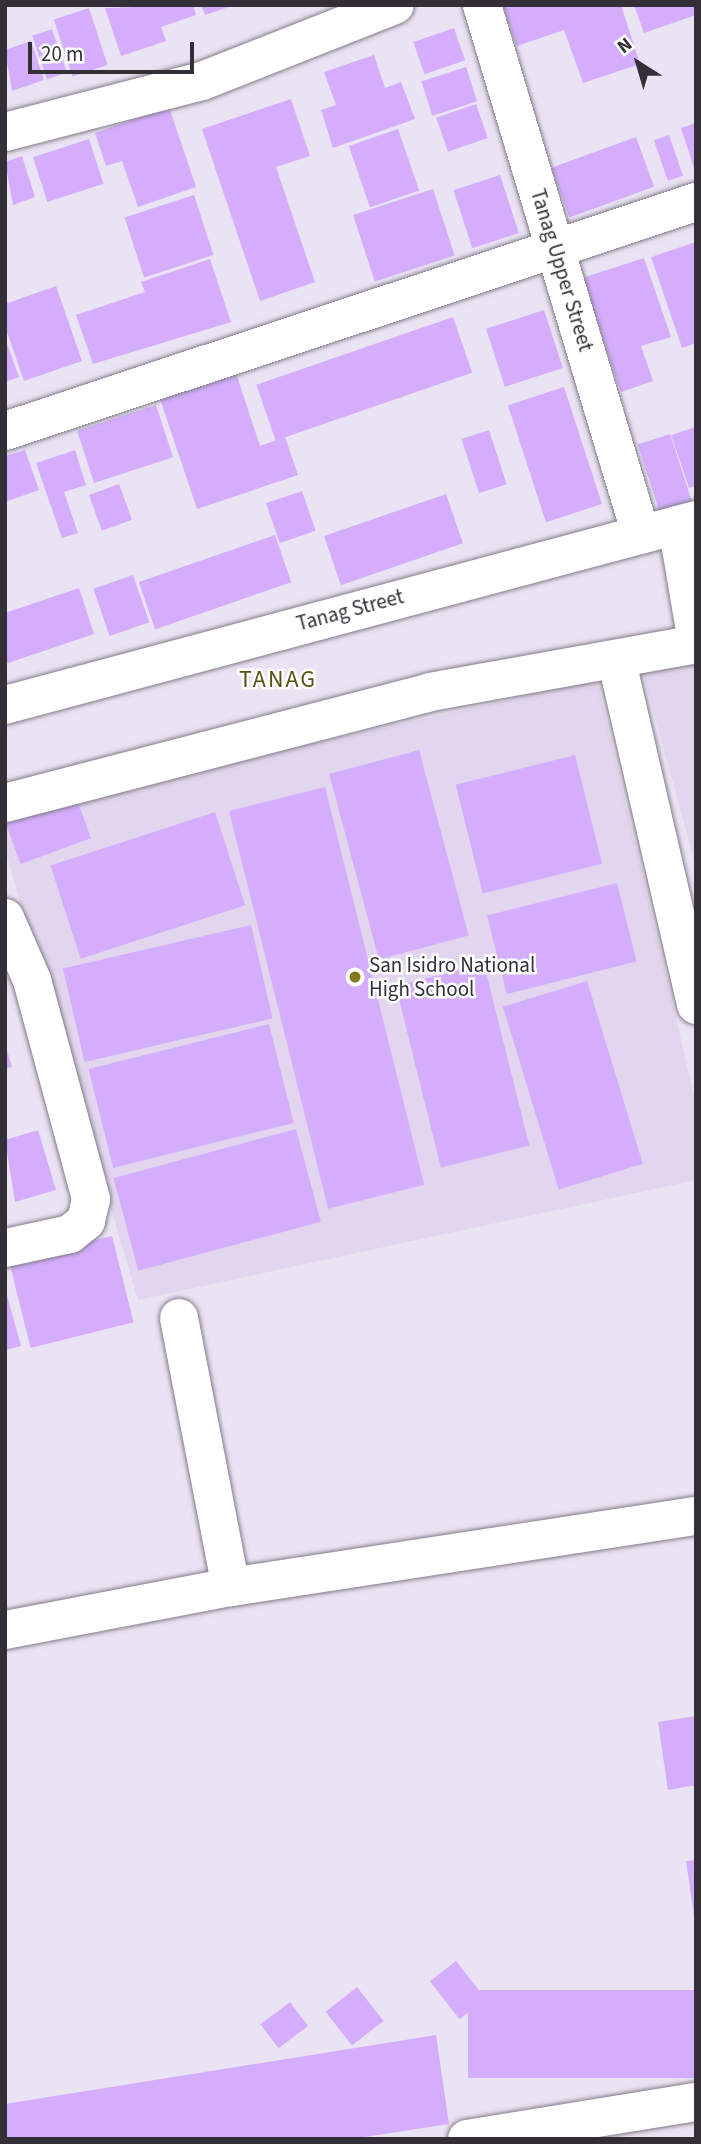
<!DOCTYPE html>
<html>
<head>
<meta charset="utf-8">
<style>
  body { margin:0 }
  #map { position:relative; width:701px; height:2144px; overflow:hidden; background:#eae3f3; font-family:"Source Sans 3",sans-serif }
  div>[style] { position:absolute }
  .built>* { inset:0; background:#e1d6ed }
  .building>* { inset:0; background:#d4aefd; transform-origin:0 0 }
  .roads { filter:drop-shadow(0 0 2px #827c8a) drop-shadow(0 0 2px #827c8a) }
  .minor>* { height:38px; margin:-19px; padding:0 19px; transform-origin:19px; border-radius:19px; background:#fff }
  .major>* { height:38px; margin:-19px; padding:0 19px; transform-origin:19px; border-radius:19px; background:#fff }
  .dots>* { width:19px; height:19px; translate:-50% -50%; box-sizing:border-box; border:4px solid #fff; border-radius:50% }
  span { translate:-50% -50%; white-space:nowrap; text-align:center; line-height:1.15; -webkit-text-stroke:5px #fff; paint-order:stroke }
  .street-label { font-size:21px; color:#323036 }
  .poi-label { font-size:21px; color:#323036 }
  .left { translate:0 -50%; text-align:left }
  .quarter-label { font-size:24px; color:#5a5114; letter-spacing:2px }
  .frame { position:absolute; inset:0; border:7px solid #323036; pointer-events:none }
  .north { position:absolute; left:603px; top:28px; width:70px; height:70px; -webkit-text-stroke:5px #fff; paint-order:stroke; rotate:323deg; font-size:19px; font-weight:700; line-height:28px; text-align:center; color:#323036 }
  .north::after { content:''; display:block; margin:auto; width:24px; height:32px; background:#323036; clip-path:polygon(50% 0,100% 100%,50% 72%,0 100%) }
  .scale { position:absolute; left:28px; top:42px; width:166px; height:32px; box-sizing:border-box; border:4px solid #323036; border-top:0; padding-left:9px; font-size:21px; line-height:24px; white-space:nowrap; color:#323036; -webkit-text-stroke:5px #fff; paint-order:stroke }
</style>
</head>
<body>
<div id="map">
  <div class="built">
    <div style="clip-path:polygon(696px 662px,696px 867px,643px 673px)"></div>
    <div style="clip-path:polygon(597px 680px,696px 1104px,696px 1180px,138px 1300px,5px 850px,5px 812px)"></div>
  </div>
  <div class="building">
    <div style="clip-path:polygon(193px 5px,196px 15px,161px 27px,166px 41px,121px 56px,105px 8px)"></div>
    <div style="clip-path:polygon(201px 5px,228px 5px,229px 7px,205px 15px)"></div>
    <div style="clip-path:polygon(508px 5px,621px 5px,640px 64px,583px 83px,564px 30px,517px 46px,503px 7px)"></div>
    <div style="clip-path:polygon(634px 5px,696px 5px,696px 15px,644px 33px)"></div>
    <div style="left:89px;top:8px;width:60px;height:37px;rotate:72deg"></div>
    <div style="left:454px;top:28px;width:34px;height:43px;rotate:71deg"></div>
    <div style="left:52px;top:29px;width:46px;height:21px;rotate:71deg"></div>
    <div style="clip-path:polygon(31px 41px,44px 80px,12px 91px,5px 50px)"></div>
    <div style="clip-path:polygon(374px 55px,385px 88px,401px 82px,415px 119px,333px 148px,321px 110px,336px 105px,324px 72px)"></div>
    <div style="left:466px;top:67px;width:36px;height:47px;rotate:72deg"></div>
    <div style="clip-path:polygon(291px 99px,310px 156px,276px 167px,315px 282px,260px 301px,202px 129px)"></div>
    <div style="left:476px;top:104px;width:36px;height:42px;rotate:71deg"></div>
    <div style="clip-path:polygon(169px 107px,196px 187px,138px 207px,122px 161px,106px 166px,95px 133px)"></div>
    <div style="clip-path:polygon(696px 123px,696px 171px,695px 171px,681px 128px)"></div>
    <div style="left:398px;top:129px;width:65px;height:52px;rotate:71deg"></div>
    <div style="left:669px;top:135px;width:43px;height:16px;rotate:71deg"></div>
    <div style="left:636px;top:137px;width:53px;height:90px;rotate:70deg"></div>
    <div style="left:89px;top:139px;width:47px;height:59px;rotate:72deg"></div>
    <div style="clip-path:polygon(22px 156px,35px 197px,13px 205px,5px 162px)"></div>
    <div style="left:500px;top:175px;width:61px;height:49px;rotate:72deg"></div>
    <div style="left:433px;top:189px;width:70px;height:84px;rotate:72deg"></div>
    <div style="left:194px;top:195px;width:63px;height:73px;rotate:72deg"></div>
    <div style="clip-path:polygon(696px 242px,696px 343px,682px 348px,651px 257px)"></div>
    <div style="clip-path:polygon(644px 258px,671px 337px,641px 346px,653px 381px,621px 392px,582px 278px)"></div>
    <div style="clip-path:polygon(210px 259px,231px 322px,93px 364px,76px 315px,145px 292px,141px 282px)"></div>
    <div style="clip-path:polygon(56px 286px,82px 361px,24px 381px,5px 326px,5px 304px)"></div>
    <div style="left:544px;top:310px;width:61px;height:61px;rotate:72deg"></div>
    <div style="left:453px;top:317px;width:59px;height:208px;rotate:71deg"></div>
    <div style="clip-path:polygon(5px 338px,19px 377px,5px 382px)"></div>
    <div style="clip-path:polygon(236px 373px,260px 446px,285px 437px,298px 475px,197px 509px,160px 399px)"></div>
    <div style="left:564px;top:387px;width:123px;height:59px;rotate:72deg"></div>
    <div style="left:156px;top:405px;width:55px;height:83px;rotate:72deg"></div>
    <div style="clip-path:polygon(696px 427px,696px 486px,689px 488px,671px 435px)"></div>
    <div style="left:489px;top:430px;width:57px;height:29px;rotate:72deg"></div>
    <div style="left:670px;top:434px;width:71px;height:34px;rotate:72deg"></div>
    <div style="clip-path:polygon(25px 450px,39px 490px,5px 502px,5px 456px)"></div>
    <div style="clip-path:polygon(75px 450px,86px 485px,64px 492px,78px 533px,62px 538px,36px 463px)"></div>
    <div style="left:119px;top:484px;width:38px;height:32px;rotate:70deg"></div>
    <div style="left:302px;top:491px;width:42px;height:38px;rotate:71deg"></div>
    <div style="left:446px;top:494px;width:52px;height:129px;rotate:71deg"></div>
    <div style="left:275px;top:535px;width:50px;height:144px;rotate:71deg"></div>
    <div style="left:133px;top:575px;width:50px;height:42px;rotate:71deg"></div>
    <div style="clip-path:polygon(79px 588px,94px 634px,5px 664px,5px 613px)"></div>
    <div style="left:419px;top:750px;width:192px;height:93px;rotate:75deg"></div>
    <div style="left:575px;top:755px;width:112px;height:123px;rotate:76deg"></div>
    <div style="left:325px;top:787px;width:410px;height:99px;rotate:76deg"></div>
    <div style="left:76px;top:797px;width:44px;height:75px;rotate:70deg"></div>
    <div style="left:215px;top:812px;width:98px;height:173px;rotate:72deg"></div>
    <div style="left:617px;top:883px;width:81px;height:134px;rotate:76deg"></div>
    <div style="left:251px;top:925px;width:96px;height:193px;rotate:77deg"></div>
    <div style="left:484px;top:964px;width:187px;height:91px;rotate:76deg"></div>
    <div style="left:587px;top:981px;width:191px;height:88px;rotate:73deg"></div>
    <div style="left:269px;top:1024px;width:102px;height:186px;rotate:76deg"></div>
    <div style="clip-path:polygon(5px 1044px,12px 1067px,5px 1069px)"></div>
    <div style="left:296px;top:1129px;width:96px;height:189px;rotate:75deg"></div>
    <div style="clip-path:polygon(38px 1130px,56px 1190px,15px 1202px,5px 1140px)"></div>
    <div style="left:112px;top:1236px;width:89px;height:106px;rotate:76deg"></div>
    <div style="clip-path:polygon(5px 1288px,21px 1346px,5px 1350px)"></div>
    <div style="clip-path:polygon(696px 1716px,696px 1785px,668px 1790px,658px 1722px)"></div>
    <div style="clip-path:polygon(696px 1860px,696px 1916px,694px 1916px,686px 1861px)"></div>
    <div style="left:456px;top:1961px;width:48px;height:33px;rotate:52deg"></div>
    <div style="left:357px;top:1987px;width:43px;height:40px;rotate:52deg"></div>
    <div style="left:696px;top:1990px;width:88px;height:228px;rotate:90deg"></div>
    <div style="left:290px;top:2002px;width:30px;height:37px;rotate:53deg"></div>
    <div style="clip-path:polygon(436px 2035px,449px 2124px,352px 2139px,5px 2139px,5px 2104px)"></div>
  </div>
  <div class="roads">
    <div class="minor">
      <div style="left:482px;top:5px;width:553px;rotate:73.3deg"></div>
      <div style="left:5px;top:132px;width:203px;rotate:-14.5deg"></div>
      <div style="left:202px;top:81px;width:207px;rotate:-21.5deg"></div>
      <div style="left:5px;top:431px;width:728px;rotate:-18.34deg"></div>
      <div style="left:677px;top:525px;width:113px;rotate:80.3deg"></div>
      <div style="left:617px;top:662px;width:352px;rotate:77deg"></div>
      <div style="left:5px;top:803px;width:439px;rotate:-14.6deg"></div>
      <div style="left:430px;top:692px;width:270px;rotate:-10.2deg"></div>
      <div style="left:5px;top:918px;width:68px;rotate:66.5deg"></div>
      <div style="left:32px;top:980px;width:227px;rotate:74.9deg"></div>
      <div style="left:91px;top:1199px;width:23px;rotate:103deg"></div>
      <div style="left:86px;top:1221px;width:21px;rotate:141deg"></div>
      <div style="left:70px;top:1234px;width:66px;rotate:167.8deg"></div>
      <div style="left:179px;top:1318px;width:274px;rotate:79.1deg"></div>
      <div style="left:5px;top:1630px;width:230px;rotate:-10.8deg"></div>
      <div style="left:231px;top:1587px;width:470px;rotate:-8.7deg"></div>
      <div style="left:467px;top:2139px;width:232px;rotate:-9.2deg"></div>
    </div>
    <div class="major">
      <div style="left:5px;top:705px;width:715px;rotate:-14.99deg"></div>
    </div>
  </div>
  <div class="dots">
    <div style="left:355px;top:977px;background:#84781c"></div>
  </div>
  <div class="street-label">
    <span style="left:562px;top:270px;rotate:73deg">Tanag Upper Street</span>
    <span style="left:350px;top:610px;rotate:-15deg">Tanag Street</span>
  </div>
  <div class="poi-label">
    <span class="left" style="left:369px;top:977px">San Isidro National<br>High School</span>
  </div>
  <div class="quarter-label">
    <span style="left:278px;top:680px">TANAG</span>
  </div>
  <div class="frame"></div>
  <div class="north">N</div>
  <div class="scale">20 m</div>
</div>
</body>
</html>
